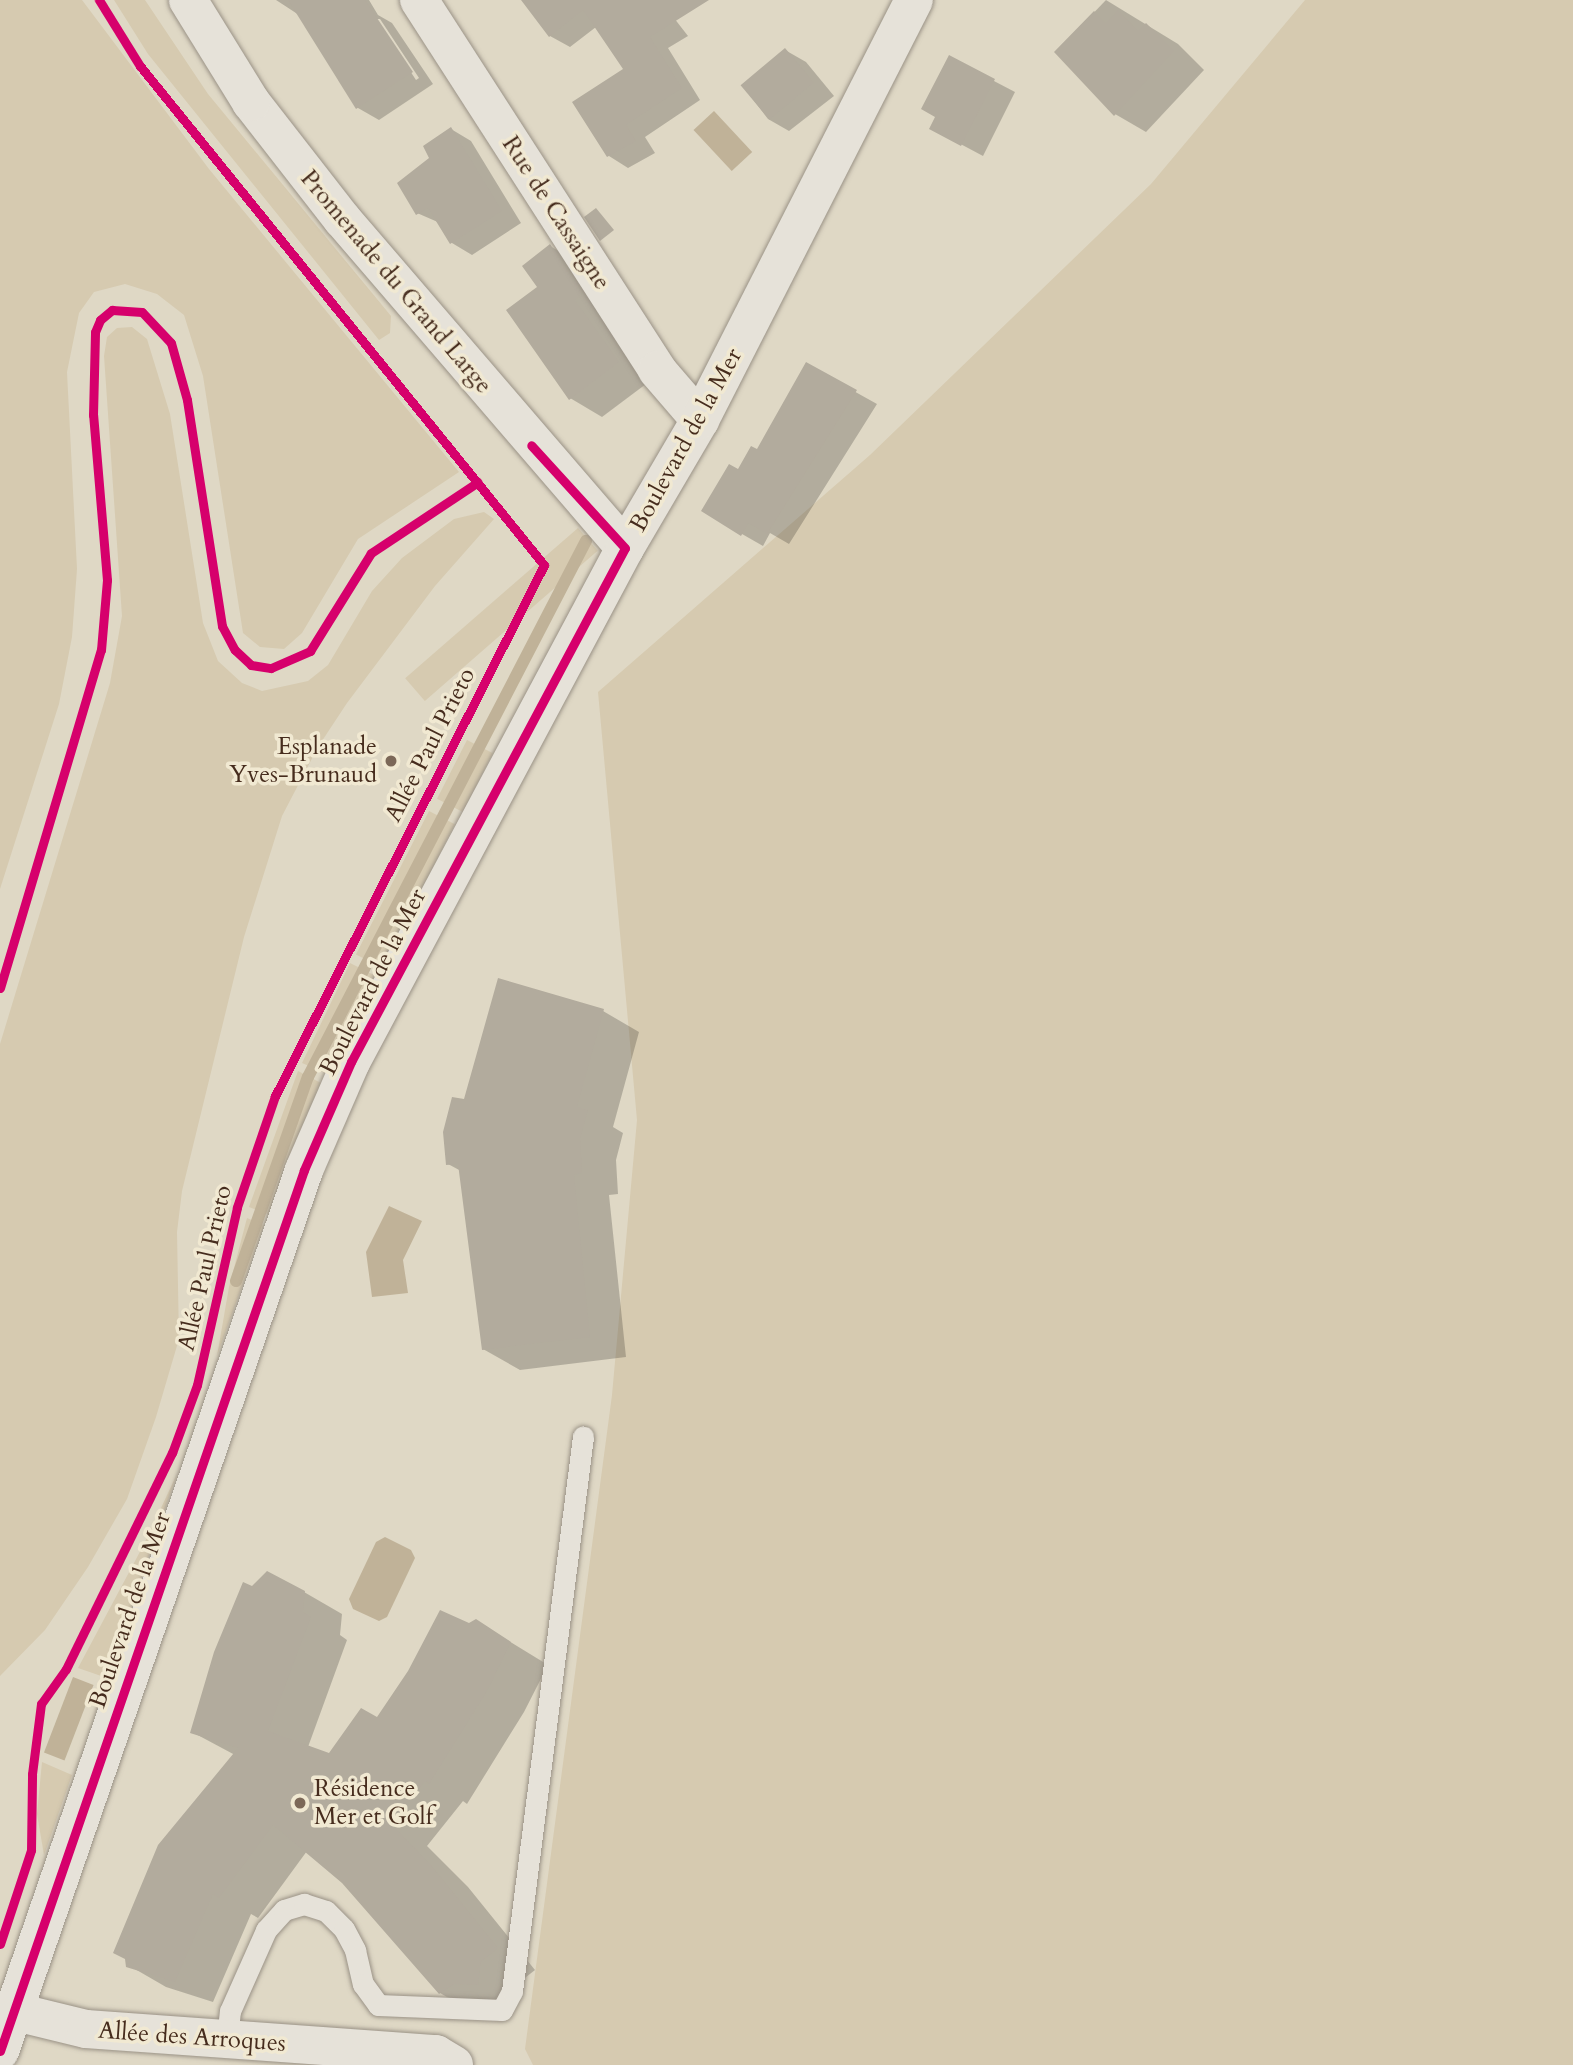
<!DOCTYPE html>
<html>
<head>
<meta charset="utf-8">
<style>
  body { margin:0 }
  #map { position:relative; width:1573px; height:2065px; overflow:hidden; background:#dfd8c5; font-family:Cardo,serif }
  div>[style] { position:absolute }
  .green>* { inset:0; background:#d6cab0; transform-origin:0 0 }
  .water>* { inset:0; background:#c0b298; transform-origin:0 0 }
  .shadow>* { inset:0; background:#0003 }
  .stream>* { height:12px; margin:-6px; padding:0 6px; transform-origin:6px; border-radius:6px; background:#c0b298 }
  .building>* { inset:0; background:#b2ab9d; transform-origin:0 0 }
  .roads { filter:drop-shadow(0 0 2px #9a9286) drop-shadow(0 0 2px #9a9286) }
  .lane>* { height:21px; margin:-10.5px; padding:0 10.5px; transform-origin:10.5px; border-radius:10.5px; background:#e6e2d9 }
  .street>* { height:38px; margin:-19px; padding:0 19px; transform-origin:19px; border-radius:19px; background:#e6e2d9 }
  .secondary>* { height:38px; margin:-19px; padding:0 19px; transform-origin:19px; border-radius:19px; background:#e6e2d9 }
  .cycleway>* { height:9px; margin:-4.5px; padding:0 4.5px; transform-origin:4.5px; border-radius:4.5px; background:#d6006c }
  .dots>* { width:19px; height:19px; translate:-50% -50%; box-sizing:border-box; border:4px solid #f1e9d2; border-radius:50% }
  span { translate:-50% -50%; white-space:nowrap; text-align:center; line-height:1.15; -webkit-text-stroke:7px #f1e9d2; paint-order:stroke }
  .street-label { font-size:24px; color:#462c1d }
  .poi-label { font-size:24px; color:#462c1d }
  .right { translate:-100% -50%; text-align:right }
  .left { translate:0 -50%; text-align:left }
</style>
</head>
<body>
<div id="map">
  <div class="green">
    <div style="clip-path:polygon(0 0,82px 0,209px 169px,459px 472px,358px 539px,302px 633px,284px 649px,260px 647px,243px 633px,203px 376px,184px 315px,157px 294px,125px 284px,94px 292px,79px 313px,67px 372px,77px 569px,72px 637px,59px 704px,0 889px)"></div>
    <div style="clip-path:polygon(114px 0,145px 0,208px 94px,391px 316px,390px 333px,379px 340px,148px 54px)"></div>
    <div style="clip-path:polygon(1305px 0,1573px 0,1573px 2065px,533px 2065px,525px 2049px,612px 1395px,637px 1120px,598px 692px,870px 455px,1151px 184px)"></div>
    <div style="clip-path:polygon(132px 327px,147px 339px,170px 414px,203px 623px,218px 661px,242px 683px,262px 691px,308px 681px,328px 665px,372px 591px,402px 558px,454px 519px,484px 512px,494px 519px,435px 586px,347px 703px,318px 747px,282px 816px,244px 937px,182px 1191px,177px 1232px,179px 1339px,156px 1417px,127px 1499px,88px 1567px,45px 1630px,0 1676px,0 1044px,110px 683px,122px 616px,104px 356px,107px 337px,117px 328px)"></div>
    <div style="left:578px;top:528px;width:30px;height:229px;rotate:49deg"></div>
    <div style="left:467px;top:740px;width:29px;height:66px;rotate:27deg"></div>
    <div style="left:429px;top:811px;width:29px;height:161px;rotate:27deg"></div>
    <div style="clip-path:polygon(350px 963px,376px 976px,325px 1073px,302px 1063px)"></div>
    <div style="clip-path:polygon(298px 1071px,321px 1083px,270px 1215px,249px 1207px)"></div>
    <div style="clip-path:polygon(247px 1218px,264px 1225px,217px 1356px,229px 1287px)"></div>
    <div style="clip-path:polygon(177px 1474px,107px 1678px,78px 1668px,143px 1546px)"></div>
    <div style="clip-path:polygon(42px 1762px,72px 1775px,44px 1855px,37px 1814px)"></div>
  </div>
  <div class="water">
    <div style="left:714px;top:111px;width:56px;height:28px;rotate:47deg"></div>
    <div style="clip-path:polygon(389px 1206px,422px 1221px,403px 1260px,408px 1293px,372px 1297px,366px 1252px)"></div>
    <div style="clip-path:polygon(385px 1537px,411px 1550px,415px 1558px,387px 1617px,379px 1621px,353px 1609px,349px 1599px,376px 1542px)"></div>
    <div style="left:73px;top:1677px;width:22px;height:81px;rotate:21deg"></div>
  </div>
  <div class="shadow">
    <div style="clip-path:polygon(evenodd,276px 0,369px 0,378px 15px,392px 23px,433px 84px,379px 120px,358px 108px,299px 15px,276px 0,376px 19px,380px 19px,419px 78px,416px 80px,376px 19px)"></div>
    <div style="clip-path:polygon(522px 0,660px 0,688px 36px,668px 48px,700px 100px,645px 137px,655px 153px,628px 168px,609px 156px,625px 70px,596px 27px,570px 47px,550px 36px)"></div>
    <div style="clip-path:polygon(1106px 0,1178px 44px,1204px 70px,1146px 132px,1115px 114px,1056px 52px)"></div>
    <div style="clip-path:polygon(785px 50px,806px 62px,834px 96px,789px 131px,768px 119px,742px 85px)"></div>
    <div style="clip-path:polygon(950px 58px,1015px 92px,983px 156px,953px 140px,937px 116px)"></div>
    <div style="clip-path:polygon(451px 129px,471px 141px,521px 223px,472px 255px,452px 243px,440px 223px,417px 213px,432px 158px)"></div>
    <div style="clip-path:polygon(550px 246px,581px 264px,650px 381px,602px 417px,570px 398px,540px 287px)"></div>
    <div style="clip-path:polygon(807px 365px,877px 404px,789px 544px,770px 533px,763px 546px,742px 534px,739px 472px,758px 452px)"></div>
    <div style="clip-path:polygon(603px 1011px,639px 1032px,613px 1127px,623px 1133px,616px 1160px,618px 1194px,609px 1195px,626px 1357px,520px 1370px,483px 1349px,461px 1171px,448px 1164px,465px 1101px)"></div>
    <div style="clip-path:polygon(253px 1588px,304px 1592px,342px 1614px,340px 1635px,347px 1640px,308px 1747px,330px 1755px,378px 1719px,476px 1621px,548px 1665px,524px 1712px,467px 1804px,463px 1801px,427px 1846px,468px 1887px,535px 1970px,478px 2015px,440px 1993px,343px 1881px,307px 1851px,258px 1918px,251px 1914px,213px 2002px,166px 1987px,128px 1965px,235px 1755px,192px 1732px)"></div>
  </div>
  <div class="stream">
    <div style="left:236px;top:1281px;width:216px;rotate:-70.6deg"></div>
    <div style="left:308px;top:1077px;width:604px;rotate:-62.59deg"></div>
  </div>
  <div class="building">
    <div style="clip-path:polygon(288px 0,365px 0,413px 72px,356px 109px)"></div>
    <div style="clip-path:polygon(521px 0,709px 0,650px 37px,682px 88px,626px 125px,636px 141px,607px 157px,572px 102px,623px 69px,583px 10px,549px 37px)"></div>
    <div style="clip-path:polygon(1118px 10px,1138px 31px,1146px 23px,1174px 51px,1114px 116px,1054px 52px,1094px 11px,1106px 23px)"></div>
    <div style="left:785px;top:48px;width:45px;height:58px;rotate:50deg"></div>
    <div style="clip-path:polygon(949px 55px,995px 79px,961px 146px,929px 129px,935px 117px,921px 109px)"></div>
    <div style="clip-path:polygon(451px 127px,502px 211px,450px 244px,428px 208px,416px 215px,397px 183px,429px 158px,423px 146px)"></div>
    <div style="clip-path:polygon(596px 208px,614px 230px,600px 241px,584px 217px)"></div>
    <div style="clip-path:polygon(550px 244px,582px 294px,575px 300px,619px 362px,569px 400px,506px 310px,537px 287px,522px 266px)"></div>
    <div style="clip-path:polygon(806px 362px,857px 390px,767px 534px,748px 523px,741px 536px,701px 511px,729px 464px,738px 469px,751px 446px,757px 449px)"></div>
    <div style="clip-path:polygon(498px 978px,604px 1009px,577px 1107px,588px 1110px,580px 1139px,582px 1173px,574px 1175px,590px 1337px,482px 1350px,458px 1164px,446px 1165px,443px 1132px,452px 1097px,464px 1099px)"></div>
    <div style="clip-path:polygon(267px 1571px,305px 1591px,303px 1612px,311px 1617px,268px 1731px,329px 1753px,361px 1708px,377px 1717px,408px 1671px,440px 1610px,469px 1623px,476px 1619px,511px 1642px,487px 1691px,429px 1784px,425px 1781px,391px 1824px,430px 1864px,498px 1948px,481px 1962px,478px 1985px,454px 1984px,439px 1994px,342px 1883px,273px 1825px,219px 1898px,213px 1894px,175px 1982px,126px 1967px,125px 1959px,113px 1953px,158px 1845px,238px 1748px,190px 1733px,214px 1652px,243px 1582px,252px 1586px)"></div>
  </div>
  <div class="roads">
    <div class="lane">
      <div style="left:227px;top:2039px;width:28px;rotate:-84deg"></div>
      <div style="left:230px;top:2011px;width:89px;rotate:-66deg"></div>
      <div style="left:266px;top:1930px;width:27px;rotate:-48deg"></div>
      <div style="left:284px;top:1910px;width:21px;rotate:-17deg"></div>
      <div style="left:304px;top:1904px;width:23px;rotate:18deg"></div>
      <div style="left:326px;top:1911px;width:25px;rotate:45deg"></div>
      <div style="left:344px;top:1929px;width:24px;rotate:62deg"></div>
      <div style="left:355px;top:1950px;width:35px;rotate:77deg"></div>
      <div style="left:363px;top:1984px;width:26px;rotate:54deg"></div>
      <div style="left:378px;top:2005px;width:124px;rotate:2.3deg"></div>
      <div style="left:502px;top:2010px;width:21px;rotate:-62deg"></div>
      <div style="left:512px;top:1991px;width:559px;rotate:-82.7deg"></div>
    </div>
    <div class="street">
      <div style="left:419px;top:0;width:440px;rotate:57.2deg"></div>
      <div style="left:657px;top:370px;width:66px;rotate:49.3deg"></div>
      <div style="left:12px;top:2011px;width:76px;rotate:13.7deg"></div>
      <div style="left:86px;top:2029px;width:351px;rotate:4.1deg"></div>
      <div style="left:436px;top:2054px;width:21px;rotate:31deg"></div>
      <div style="left:0;top:2051px;width:932px;rotate:-70.96deg"></div>
      <div style="left:304px;top:1170px;width:118px;rotate:-66.5deg"></div>
      <div style="left:351px;top:1062px;width:582px;rotate:-61.94deg"></div>
      <div style="left:625px;top:548px;width:434px;rotate:-130.7deg"></div>
      <div style="left:342px;top:219px;width:148px;rotate:-127.9deg"></div>
      <div style="left:251px;top:102px;width:120px;rotate:-121.7deg"></div>
    </div>
    <div class="secondary">
      <div style="left:625px;top:548px;width:148px;rotate:-59.6deg"></div>
      <div style="left:700px;top:420px;width:471px;rotate:-63deg"></div>
    </div>
  </div>
  <div class="cycleway">
    <div style="left:0;top:988px;width:353px;rotate:-73.4deg"></div>
    <div style="left:101px;top:650px;width:70px;rotate:-85.1deg"></div>
    <div style="left:107px;top:580px;width:166px;rotate:-94.8deg"></div>
    <div style="left:93px;top:415px;width:83px;rotate:-88.6deg"></div>
    <div style="left:95px;top:332px;width:13px;rotate:-67deg"></div>
    <div style="left:100px;top:320px;width:16px;rotate:-40deg"></div>
    <div style="left:112px;top:310px;width:30px;rotate:4deg"></div>
    <div style="left:142px;top:312px;width:42px;rotate:46.9deg"></div>
    <div style="left:171px;top:343px;width:59px;rotate:74.3deg"></div>
    <div style="left:187px;top:400px;width:229px;rotate:81.2deg"></div>
    <div style="left:222px;top:626px;width:27px;rotate:62deg"></div>
    <div style="left:235px;top:650px;width:22px;rotate:43deg"></div>
    <div style="left:251px;top:665px;width:20px;rotate:9deg"></div>
    <div style="left:271px;top:668px;width:43px;rotate:-23.6deg"></div>
    <div style="left:310px;top:651px;width:115px;rotate:-58.1deg"></div>
    <div style="left:371px;top:553px;width:128px;rotate:-33.6deg"></div>
    <div style="left:0;top:1944px;width:99px;rotate:-71.7deg"></div>
    <div style="left:31px;top:1850px;width:76px;rotate:-89.2deg"></div>
    <div style="left:32px;top:1774px;width:71px;rotate:-82.7deg"></div>
    <div style="left:41px;top:1704px;width:43px;rotate:-54.5deg"></div>
    <div style="left:66px;top:1669px;width:241px;rotate:-63.9deg"></div>
    <div style="left:172px;top:1453px;width:72px;rotate:-69.8deg"></div>
    <div style="left:197px;top:1385px;width:182px;rotate:-77.3deg"></div>
    <div style="left:237px;top:1207px;width:117px;rotate:-71.1deg"></div>
    <div style="left:275px;top:1096px;width:595px;rotate:-63.13deg"></div>
    <div style="left:544px;top:565px;width:642px;rotate:-128.99deg"></div>
    <div style="left:140px;top:66px;width:78px;rotate:-121.8deg"></div>
    <div style="left:0;top:2051px;width:932px;rotate:-70.96deg"></div>
    <div style="left:304px;top:1170px;width:118px;rotate:-66.5deg"></div>
    <div style="left:351px;top:1062px;width:582px;rotate:-61.94deg"></div>
    <div style="left:625px;top:548px;width:139px;rotate:-132.4deg"></div>
  </div>
  <div class="dots">
    <div style="left:391px;top:761px;background:#7c6858"></div>
    <div style="left:300px;top:1803px;background:#7c6858"></div>
  </div>
  <div class="street-label">
    <span style="left:556px;top:213px;rotate:57deg">Rue de Cassaigne</span>
    <span style="left:396px;top:282px;rotate:50deg">Promenade du Grand Large</span>
    <span style="left:686px;top:440px;rotate:-61deg">Boulevard de la Mer</span>
    <span style="left:430px;top:745px;rotate:-63deg">Allée Paul Prieto</span>
    <span style="left:373px;top:982px;rotate:-63deg">Boulevard de la Mer</span>
    <span style="left:205px;top:1268px;rotate:-77deg">Allée Paul Prieto</span>
    <span style="left:130px;top:1610px;rotate:-71deg">Boulevard de la Mer</span>
    <span style="left:192px;top:2037px;rotate:4deg">Allée des Arroques</span>
  </div>
  <div class="poi-label">
    <span class="right" style="left:377px;top:761px">Esplanade<br>Yves-Brunaud</span>
    <span class="left" style="left:314px;top:1803px">Résidence<br>Mer et Golf</span>
  </div>
</div>
</body>
</html>
